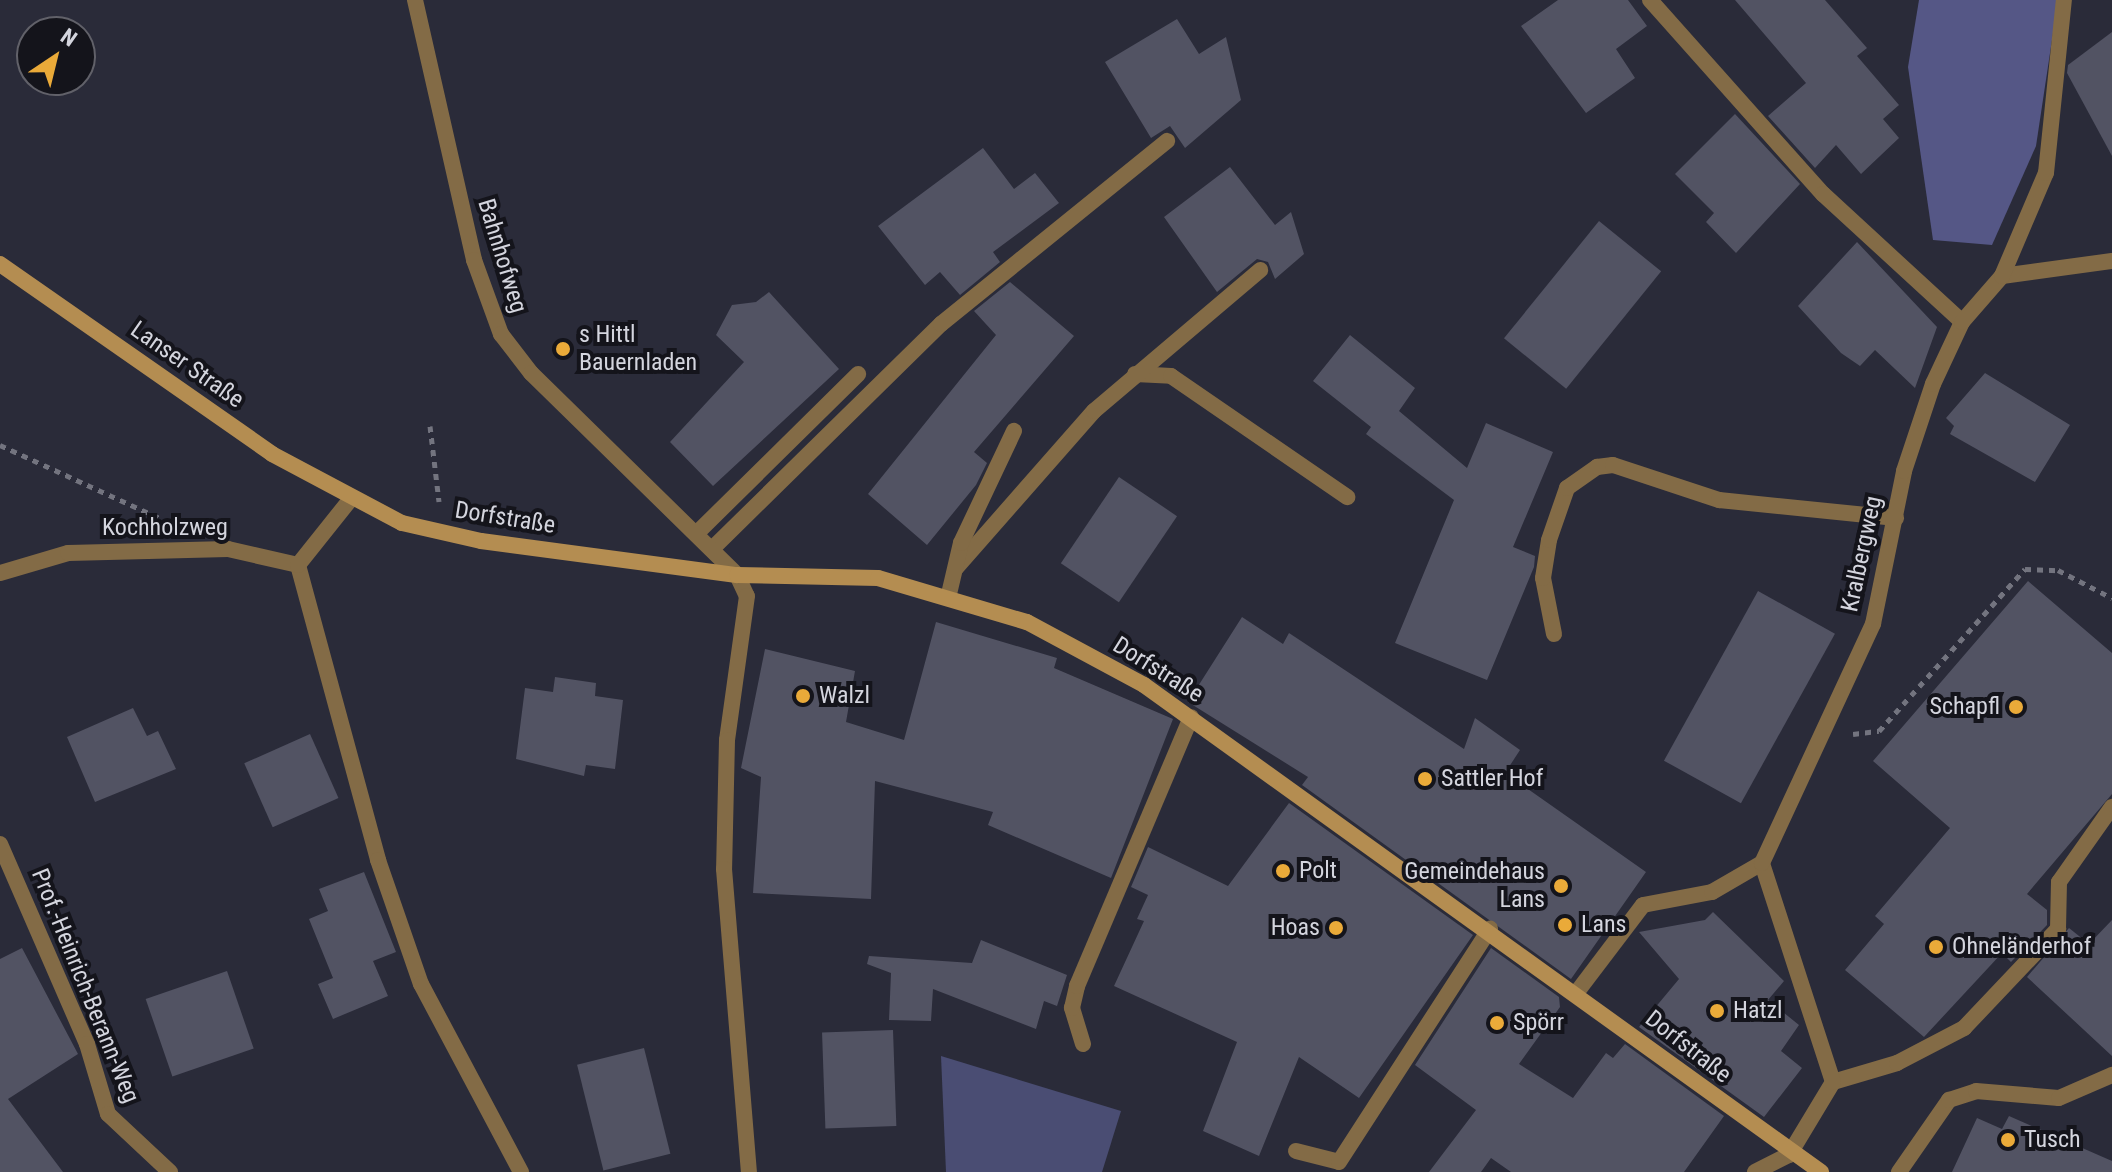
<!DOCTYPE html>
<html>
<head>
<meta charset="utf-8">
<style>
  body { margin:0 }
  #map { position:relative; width:2112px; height:1172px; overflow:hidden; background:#2a2b39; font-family:"Roboto Condensed",sans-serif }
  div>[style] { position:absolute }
  .green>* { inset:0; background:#4a4d73 }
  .forest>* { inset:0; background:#555786 }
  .building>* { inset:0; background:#525363; transform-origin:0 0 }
  .path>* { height:5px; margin-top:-2.5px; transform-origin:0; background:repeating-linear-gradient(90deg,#73747f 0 6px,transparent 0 12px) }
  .service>* { height:16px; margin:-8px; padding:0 8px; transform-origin:8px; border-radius:8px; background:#836b46 }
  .minor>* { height:16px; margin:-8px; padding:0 8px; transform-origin:8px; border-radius:8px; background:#836b46 }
  .secondary>* { height:16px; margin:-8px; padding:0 8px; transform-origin:8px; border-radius:8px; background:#b48d51 }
  .dots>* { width:22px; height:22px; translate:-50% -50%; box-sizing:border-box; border:4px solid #14141b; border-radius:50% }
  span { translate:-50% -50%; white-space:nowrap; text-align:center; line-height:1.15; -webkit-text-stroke:8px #14141b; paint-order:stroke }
  .street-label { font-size:24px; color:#d4d5de }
  .poi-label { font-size:24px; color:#d4d5de }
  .left { translate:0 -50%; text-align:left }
  .right { translate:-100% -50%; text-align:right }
  .north { position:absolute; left:16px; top:16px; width:80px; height:80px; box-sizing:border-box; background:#14141b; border:2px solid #616169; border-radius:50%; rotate:35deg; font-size:22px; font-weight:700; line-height:32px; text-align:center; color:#d4d5de }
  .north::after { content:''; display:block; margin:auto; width:28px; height:36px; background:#eaaa39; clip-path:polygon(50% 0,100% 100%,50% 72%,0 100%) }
</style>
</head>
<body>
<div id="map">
  <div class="green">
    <div style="clip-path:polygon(941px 1056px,1121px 1111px,1102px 1172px,946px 1172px)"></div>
  </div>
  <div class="forest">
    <div style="clip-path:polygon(1919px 0,2058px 0,2036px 146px,1992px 245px,1933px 240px,1908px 67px)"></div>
  </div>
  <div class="building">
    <div style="clip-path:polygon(1558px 0,1628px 0,1647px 26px,1616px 49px,1635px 78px,1586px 113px,1521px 26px)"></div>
    <div style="clip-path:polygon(1735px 0,1825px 0,1867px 48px,1857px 56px,1899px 105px,1883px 119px,1899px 138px,1861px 174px,1836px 145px,1815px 168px,1768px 116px,1806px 83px)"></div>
    <div style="clip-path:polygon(1177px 19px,1199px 54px,1226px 37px,1241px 100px,1185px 148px,1170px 126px,1151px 138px,1105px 62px)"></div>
    <div style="clip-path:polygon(2112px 32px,2112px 156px,2067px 73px,2068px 65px)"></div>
    <div style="clip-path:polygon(1735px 114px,1800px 184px,1736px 253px,1706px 222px,1714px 213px,1675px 174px)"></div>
    <div style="clip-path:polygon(983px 148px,1014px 189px,1035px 173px,1059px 203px,993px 252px,1000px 262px,960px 295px,940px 272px,925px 285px,878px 226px)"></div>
    <div style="clip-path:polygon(1230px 167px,1275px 225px,1291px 212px,1304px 254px,1275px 279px,1268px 262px,1257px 259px,1217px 292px,1164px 217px)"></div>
    <div style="left:1599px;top:221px;width:80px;height:151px;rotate:39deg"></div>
    <div style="clip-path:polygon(1857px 242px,1937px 327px,1915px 388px,1875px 350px,1860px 366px,1841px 353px,1798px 306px)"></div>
    <div style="clip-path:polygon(1010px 282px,1074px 336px,974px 452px,987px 463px,976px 485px,927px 545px,868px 494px,996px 335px,974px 311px)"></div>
    <div style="clip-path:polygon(769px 292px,839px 369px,713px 486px,670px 442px,744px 362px,716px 335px,732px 305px,756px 302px)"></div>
    <div style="clip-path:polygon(1350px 335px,1415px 388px,1399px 411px,1467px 468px,1486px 423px,1553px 452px,1513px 547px,1535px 556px,1534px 567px,1487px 680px,1395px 643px,1454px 500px,1366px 434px,1371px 427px,1313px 381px)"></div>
    <div style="clip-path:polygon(1985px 373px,2070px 425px,2035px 482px,1950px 434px,1954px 426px,1946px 418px)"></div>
    <div style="left:1119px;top:477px;width:70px;height:104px;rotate:34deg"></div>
    <div style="clip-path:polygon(2028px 581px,2112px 653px,2112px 794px,2027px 894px,2047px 910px,2047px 925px,2011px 962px,2002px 953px,1924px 1037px,1845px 970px,1884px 924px,1875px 916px,1950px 828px,1873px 761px)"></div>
    <div style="left:1758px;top:591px;width:88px;height:194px;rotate:29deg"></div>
    <div style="clip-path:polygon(1242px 617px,1283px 644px,1289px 633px,1464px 749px,1475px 718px,1520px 750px,1505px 773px,1646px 872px,1571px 979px,1302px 785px,1308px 777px,1188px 702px)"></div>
    <div style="clip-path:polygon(936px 622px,1057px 658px,1054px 668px,1173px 719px,1111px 878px,988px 825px,993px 812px,875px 781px,871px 899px,753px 893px,761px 777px,741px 768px,765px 649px,855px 671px,846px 722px,904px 740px)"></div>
    <div style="clip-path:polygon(555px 677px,596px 683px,595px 696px,623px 700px,615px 769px,586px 765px,584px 776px,516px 759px,525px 688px,553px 692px)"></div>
    <div style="clip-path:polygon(133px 708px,147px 736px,158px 731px,176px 769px,95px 802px,67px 737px)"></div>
    <div style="left:310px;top:734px;width:70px;height:72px;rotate:66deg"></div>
    <div style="clip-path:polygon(1289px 803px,1473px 935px,1359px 1098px,1299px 1057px,1259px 1156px,1203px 1131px,1237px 1042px,1114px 986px,1144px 921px,1137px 919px,1148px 895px,1131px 887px,1148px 847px,1228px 886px)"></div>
    <div style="clip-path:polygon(364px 872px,396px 952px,373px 961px,388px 996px,333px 1019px,318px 984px,333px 978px,309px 919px,328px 911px,319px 889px)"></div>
    <div style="clip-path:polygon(1713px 912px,1784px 981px,1768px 1000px,1799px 1025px,1781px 1051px,1802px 1068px,1764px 1117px,1639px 1027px,1679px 979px,1639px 932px,1705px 920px)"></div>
    <div style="clip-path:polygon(2112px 920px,2112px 1056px,2027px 977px,2069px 928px,2089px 944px)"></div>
    <div style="clip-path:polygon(981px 940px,1067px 975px,1057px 1006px,1044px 1001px,1036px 1029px,933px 989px,931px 1021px,889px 1020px,891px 973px,867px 964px,869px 956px,972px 963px)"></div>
    <div style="clip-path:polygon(22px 948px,78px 1054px,8px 1099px,63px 1172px,0 1172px,0 959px)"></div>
    <div style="clip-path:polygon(1491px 948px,1559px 997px,1560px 1007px,1519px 1064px,1573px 1098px,1606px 1053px,1613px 1058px,1625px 1044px,1724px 1116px,1684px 1172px,1511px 1172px,1491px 1158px,1481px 1172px,1429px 1172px,1476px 1110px,1415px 1065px)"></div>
    <div style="left:227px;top:971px;width:82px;height:86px;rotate:71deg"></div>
    <div style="left:893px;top:1030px;width:96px;height:71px;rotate:88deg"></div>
    <div style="left:644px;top:1048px;width:109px;height:69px;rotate:76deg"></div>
    <div style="clip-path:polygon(2009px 1116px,2112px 1161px,2112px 1172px,1952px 1172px,1977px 1118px,2002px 1129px)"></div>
  </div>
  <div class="path">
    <div style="left:430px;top:426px;width:76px;rotate:83.2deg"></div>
    <div style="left:0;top:445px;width:178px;rotate:24.6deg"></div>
    <div style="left:1853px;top:734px;width:26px;rotate:-7deg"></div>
    <div style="left:1879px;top:731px;width:218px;rotate:-48deg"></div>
    <div style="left:2025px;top:569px;width:33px;rotate:2deg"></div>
    <div style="left:2058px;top:570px;width:61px;rotate:27.4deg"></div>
  </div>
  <div class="service">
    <div style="left:1650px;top:0;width:260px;rotate:48.3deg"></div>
    <div style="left:1823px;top:194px;width:189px;rotate:42.6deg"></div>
    <div style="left:2002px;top:276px;width:111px;rotate:-7.8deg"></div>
    <div style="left:1135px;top:374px;width:36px;rotate:3deg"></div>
    <div style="left:1171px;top:376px;width:214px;rotate:34.5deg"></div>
    <div style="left:698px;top:532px;width:225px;rotate:-44.6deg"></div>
    <div style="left:714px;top:547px;width:318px;rotate:-44.5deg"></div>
    <div style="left:941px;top:324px;width:291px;rotate:-39deg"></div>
    <div style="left:298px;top:565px;width:306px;rotate:74.8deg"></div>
    <div style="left:378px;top:860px;width:131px;rotate:70.9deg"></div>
    <div style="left:421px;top:984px;width:213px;rotate:62deg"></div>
    <div style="left:956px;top:568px;width:209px;rotate:-48.7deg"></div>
    <div style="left:1094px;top:411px;width:218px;rotate:-40.3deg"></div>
    <div style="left:737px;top:575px;width:23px;rotate:65deg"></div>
    <div style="left:747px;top:596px;width:145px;rotate:97.9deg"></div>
    <div style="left:727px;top:740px;width:129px;rotate:91.3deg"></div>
    <div style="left:724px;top:869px;width:304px;rotate:85.3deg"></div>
    <div style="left:949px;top:594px;width:52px;rotate:-76.8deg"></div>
    <div style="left:961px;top:543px;width:124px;rotate:-64.7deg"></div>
    <div style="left:1554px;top:634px;width:57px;rotate:-101.1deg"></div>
    <div style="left:1543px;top:578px;width:38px;rotate:-81deg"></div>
    <div style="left:1549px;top:540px;width:55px;rotate:-70.9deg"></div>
    <div style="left:1567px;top:488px;width:37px;rotate:-35deg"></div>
    <div style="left:1597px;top:467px;width:16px;rotate:-7deg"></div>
    <div style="left:1613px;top:465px;width:112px;rotate:18.3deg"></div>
    <div style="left:1719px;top:500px;width:178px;rotate:5.8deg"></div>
    <div style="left:1577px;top:992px;width:109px;rotate:-52.8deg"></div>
    <div style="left:1643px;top:905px;width:70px;rotate:-10.7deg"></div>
    <div style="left:1712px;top:892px;width:58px;rotate:-30.1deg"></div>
    <div style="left:1083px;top:1044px;width:38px;rotate:-107deg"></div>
    <div style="left:1072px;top:1008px;width:23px;rotate:-77deg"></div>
    <div style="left:1077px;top:986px;width:292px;rotate:-67deg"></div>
    <div style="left:1833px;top:1082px;width:67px;rotate:-16.5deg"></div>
    <div style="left:1897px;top:1063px;width:76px;rotate:-27.6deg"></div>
    <div style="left:1964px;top:1028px;width:137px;rotate:-46.5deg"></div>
    <div style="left:2058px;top:929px;width:47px;rotate:-88.8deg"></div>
    <div style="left:2059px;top:882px;width:92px;rotate:-54.8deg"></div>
    <div style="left:1296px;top:1151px;width:44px;rotate:14.3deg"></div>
    <div style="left:1339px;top:1162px;width:278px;rotate:-57.1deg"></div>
    <div style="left:1899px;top:1172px;width:88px;rotate:-55.2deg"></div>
    <div style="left:1949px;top:1100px;width:28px;rotate:-18deg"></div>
    <div style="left:1976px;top:1091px;width:83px;rotate:4.8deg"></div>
    <div style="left:2059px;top:1098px;width:58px;rotate:-23.5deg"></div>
  </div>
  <div class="minor">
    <div style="left:415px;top:0;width:267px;rotate:77.2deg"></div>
    <div style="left:474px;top:260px;width:79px;rotate:70deg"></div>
    <div style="left:501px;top:334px;width:49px;rotate:52.4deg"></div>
    <div style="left:531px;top:373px;width:289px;rotate:44.4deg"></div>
    <div style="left:0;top:573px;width:71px;rotate:-16.4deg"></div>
    <div style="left:68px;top:553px;width:160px;rotate:-1.4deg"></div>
    <div style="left:228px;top:549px;width:72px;rotate:12.9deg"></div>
    <div style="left:298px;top:565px;width:82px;rotate:-51.4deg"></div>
    <div style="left:0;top:844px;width:218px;rotate:66.5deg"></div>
    <div style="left:87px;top:1044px;width:73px;rotate:73.3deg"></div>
    <div style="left:108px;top:1114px;width:85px;rotate:43.1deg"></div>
    <div style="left:1755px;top:1172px;width:38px;rotate:-27deg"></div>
    <div style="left:1789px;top:1155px;width:85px;rotate:-58.9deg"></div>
    <div style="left:1833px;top:1082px;width:230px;rotate:-108deg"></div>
    <div style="left:1762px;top:863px;width:264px;rotate:-65.1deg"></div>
    <div style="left:1873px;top:624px;width:156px;rotate:-78.5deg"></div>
    <div style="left:1904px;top:471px;width:92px;rotate:-71.6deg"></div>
    <div style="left:1933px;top:384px;width:68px;rotate:-64.9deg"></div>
    <div style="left:1962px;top:322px;width:61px;rotate:-49deg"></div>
    <div style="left:2002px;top:276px;width:112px;rotate:-66.9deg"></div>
    <div style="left:2046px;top:173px;width:174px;rotate:-84.1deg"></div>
  </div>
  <div class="secondary">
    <div style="left:0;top:264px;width:332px;rotate:34.9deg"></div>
    <div style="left:272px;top:454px;width:147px;rotate:28deg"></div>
    <div style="left:402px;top:523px;width:81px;rotate:12.8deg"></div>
    <div style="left:481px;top:541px;width:258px;rotate:7.6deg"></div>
    <div style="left:737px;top:575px;width:141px;rotate:1.2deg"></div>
    <div style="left:878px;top:578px;width:155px;rotate:16.5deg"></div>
    <div style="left:1027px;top:622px;width:133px;rotate:28.3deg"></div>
    <div style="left:1144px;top:685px;width:834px;rotate:35.73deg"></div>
  </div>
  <div class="dots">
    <div style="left:563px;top:349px;background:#eaaa39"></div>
    <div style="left:803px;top:696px;background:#eaaa39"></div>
    <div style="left:2016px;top:707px;background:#eaaa39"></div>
    <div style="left:1425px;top:779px;background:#eaaa39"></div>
    <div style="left:1283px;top:871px;background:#eaaa39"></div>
    <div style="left:1561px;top:886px;background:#eaaa39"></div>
    <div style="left:1565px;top:925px;background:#eaaa39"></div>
    <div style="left:1336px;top:928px;background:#eaaa39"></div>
    <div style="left:1936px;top:947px;background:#eaaa39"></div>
    <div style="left:1717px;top:1011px;background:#eaaa39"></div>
    <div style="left:1497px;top:1023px;background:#eaaa39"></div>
    <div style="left:2008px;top:1140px;background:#eaaa39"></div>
  </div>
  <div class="street-label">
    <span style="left:502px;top:256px;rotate:73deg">Bahnhofweg</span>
    <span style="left:187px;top:365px;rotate:35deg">Lanser Straße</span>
    <span style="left:505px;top:518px;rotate:9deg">Dorfstraße</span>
    <span style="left:165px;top:528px">Kochholzweg</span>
    <span style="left:1862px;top:554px;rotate:-78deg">Kralbergweg</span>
    <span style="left:1158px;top:670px;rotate:32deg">Dorfstraße</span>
    <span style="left:85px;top:986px;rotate:68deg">Prof.-Heinrich-Berann-Weg</span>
    <span style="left:1688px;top:1047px;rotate:38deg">Dorfstraße</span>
  </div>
  <div class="poi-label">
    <span class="left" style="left:579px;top:349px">s Hittl<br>Bauernladen</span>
    <span class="left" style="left:819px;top:696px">Walzl</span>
    <span class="right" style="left:2000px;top:707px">Schapfl</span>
    <span class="left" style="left:1441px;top:779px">Sattler Hof</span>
    <span class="left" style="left:1299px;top:871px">Polt</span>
    <span class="right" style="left:1545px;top:886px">Gemeindehaus<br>Lans</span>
    <span class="left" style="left:1581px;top:925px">Lans</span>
    <span class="right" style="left:1320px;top:928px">Hoas</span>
    <span class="left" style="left:1952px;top:947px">Ohneländerhof</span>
    <span class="left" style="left:1733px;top:1011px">Hatzl</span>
    <span class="left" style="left:1513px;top:1023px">Spörr</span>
    <span class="left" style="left:2024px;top:1140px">Tusch</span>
  </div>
  <div class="north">N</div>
</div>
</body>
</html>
